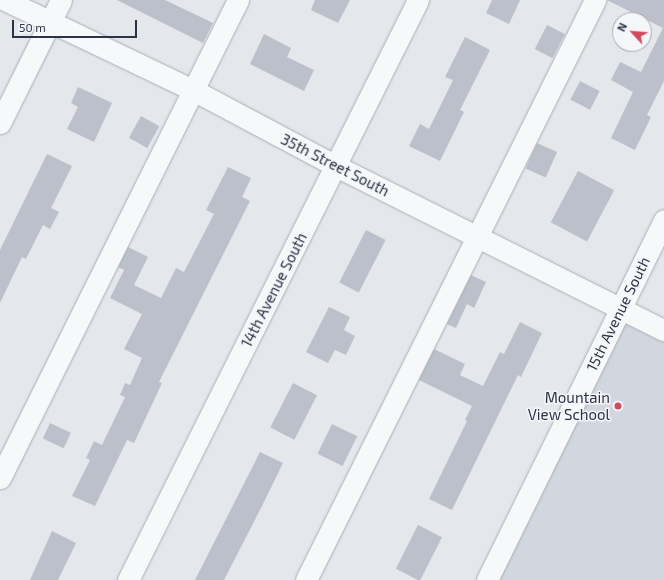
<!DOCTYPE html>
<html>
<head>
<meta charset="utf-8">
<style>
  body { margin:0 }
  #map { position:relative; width:664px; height:580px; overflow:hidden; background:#e4e7ec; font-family:"Exo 2",sans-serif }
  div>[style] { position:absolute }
  .built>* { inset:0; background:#d2d6de }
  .building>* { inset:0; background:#bbc0ca; transform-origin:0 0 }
  .roads { filter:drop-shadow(0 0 1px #a9aeb7) drop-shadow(0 0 1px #a9aeb7) }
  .minor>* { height:21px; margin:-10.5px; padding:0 10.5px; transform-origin:10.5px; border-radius:10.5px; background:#f7f8fa }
  .dots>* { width:11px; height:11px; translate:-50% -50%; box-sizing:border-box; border:2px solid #f4f6f9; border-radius:50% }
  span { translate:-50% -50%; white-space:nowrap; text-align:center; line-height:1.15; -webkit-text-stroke:3px #f4f6f9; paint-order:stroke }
  .street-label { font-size:15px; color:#2b3445 }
  .poi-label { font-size:15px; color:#2b3445 }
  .right { translate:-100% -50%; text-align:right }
  .north { position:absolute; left:612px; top:12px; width:40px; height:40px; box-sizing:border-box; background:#f4f6f9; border:1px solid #a4a8b1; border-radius:50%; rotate:296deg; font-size:11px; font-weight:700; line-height:16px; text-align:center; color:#2b3445 }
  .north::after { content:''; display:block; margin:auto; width:14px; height:18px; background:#d1495b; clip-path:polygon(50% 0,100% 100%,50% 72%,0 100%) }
  .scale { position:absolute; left:12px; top:20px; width:125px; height:18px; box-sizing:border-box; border:2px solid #2b3445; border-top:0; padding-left:5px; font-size:12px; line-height:14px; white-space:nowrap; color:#2b3445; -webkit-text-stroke:3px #f4f6f9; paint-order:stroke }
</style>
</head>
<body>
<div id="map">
  <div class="built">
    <div style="clip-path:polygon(620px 308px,664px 330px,664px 580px,487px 580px)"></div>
  </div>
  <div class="building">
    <div style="clip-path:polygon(117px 0,165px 0,213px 23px,203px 43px)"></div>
    <div style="clip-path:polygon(315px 0,350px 0,338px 23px,311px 10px)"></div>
    <div style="clip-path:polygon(492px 0,520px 0,509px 24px,486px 13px)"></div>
    <div style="clip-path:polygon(607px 0,664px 0,664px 81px,647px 115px,651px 117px,635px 150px,611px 138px,633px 92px,611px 80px,620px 62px,641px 72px,663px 28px)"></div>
    <div style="left:547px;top:25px;width:20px;height:27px;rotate:27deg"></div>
    <div style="clip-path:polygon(264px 34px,291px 48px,287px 57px,314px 70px,304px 91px,250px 64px)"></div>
    <div style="clip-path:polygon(465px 37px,490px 50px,460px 110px,464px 112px,440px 161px,409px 146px,420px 124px,429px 129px,453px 80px,445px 77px)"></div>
    <div style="left:580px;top:81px;width:22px;height:21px;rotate:27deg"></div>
    <div style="clip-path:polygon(78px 87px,112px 103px,94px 142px,67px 129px,78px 107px,71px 103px)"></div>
    <div style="left:141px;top:116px;width:21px;height:25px;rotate:29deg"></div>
    <div style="left:537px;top:143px;width:22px;height:28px;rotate:24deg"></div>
    <div style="clip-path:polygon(47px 154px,72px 166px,51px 208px,59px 212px,50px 229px,43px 225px,26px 259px,22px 257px,0 303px,0 250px)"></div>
    <div style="clip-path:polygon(228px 167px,251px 178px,242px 197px,250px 201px,159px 382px,162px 383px,134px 443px,127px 440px,95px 506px,72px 496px,90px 460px,86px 458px,94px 441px,102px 445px,125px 397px,120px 395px,125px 383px,130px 385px,142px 358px,124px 349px,142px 314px,110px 298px,124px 270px,118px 267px,128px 247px,148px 257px,134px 285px,161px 298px,176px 268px,184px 272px,214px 214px,206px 210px)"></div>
    <div style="left:578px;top:171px;width:41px;height:58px;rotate:28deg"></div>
    <div style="left:366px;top:230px;width:22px;height:59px;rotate:27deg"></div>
    <div style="clip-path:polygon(471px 275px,486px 282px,474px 308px,467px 304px,456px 328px,447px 324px)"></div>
    <div style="clip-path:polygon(329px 307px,350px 317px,344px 330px,355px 336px,346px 355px,335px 350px,328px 363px,306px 352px)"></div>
    <div style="clip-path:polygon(520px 322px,542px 333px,521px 377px,518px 375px,452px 510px,429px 499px,467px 421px,465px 420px,472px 406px,419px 380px,434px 349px,465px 364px,460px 375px,483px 386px,500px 352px,504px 354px)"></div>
    <div style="left:293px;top:383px;width:27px;height:50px;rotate:27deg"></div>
    <div style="left:50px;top:423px;width:23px;height:17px;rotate:25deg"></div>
    <div style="left:332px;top:424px;width:28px;height:33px;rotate:26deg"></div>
    <div style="clip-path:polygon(260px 452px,283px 463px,262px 506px,224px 580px,195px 580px)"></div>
    <div style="left:418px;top:525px;width:27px;height:49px;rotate:27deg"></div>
    <div style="clip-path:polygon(52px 531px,76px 543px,58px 580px,30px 580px)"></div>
  </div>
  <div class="roads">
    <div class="minor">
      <div style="left:5px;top:0;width:208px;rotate:25.6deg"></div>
      <div style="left:193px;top:90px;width:162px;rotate:28deg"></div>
      <div style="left:336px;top:166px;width:367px;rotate:26.6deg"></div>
      <div style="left:0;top:123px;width:137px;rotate:-63.6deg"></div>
      <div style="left:0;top:478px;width:534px;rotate:-63.53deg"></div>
      <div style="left:128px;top:580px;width:648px;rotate:-63.43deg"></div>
      <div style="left:306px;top:580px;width:648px;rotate:-63.51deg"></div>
      <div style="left:487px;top:580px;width:401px;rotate:-63.8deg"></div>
    </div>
  </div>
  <div class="dots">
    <div style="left:618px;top:406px;background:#d1495b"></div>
  </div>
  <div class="street-label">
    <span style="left:335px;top:165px;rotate:27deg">35th Street South</span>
    <span style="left:274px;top:290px;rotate:-63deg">14th Avenue South</span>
    <span style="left:618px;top:314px;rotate:-64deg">15th Avenue South</span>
  </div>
  <div class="poi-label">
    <span class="right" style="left:610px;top:406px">Mountain<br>View School</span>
  </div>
  <div class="north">N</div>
  <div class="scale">50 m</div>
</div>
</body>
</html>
